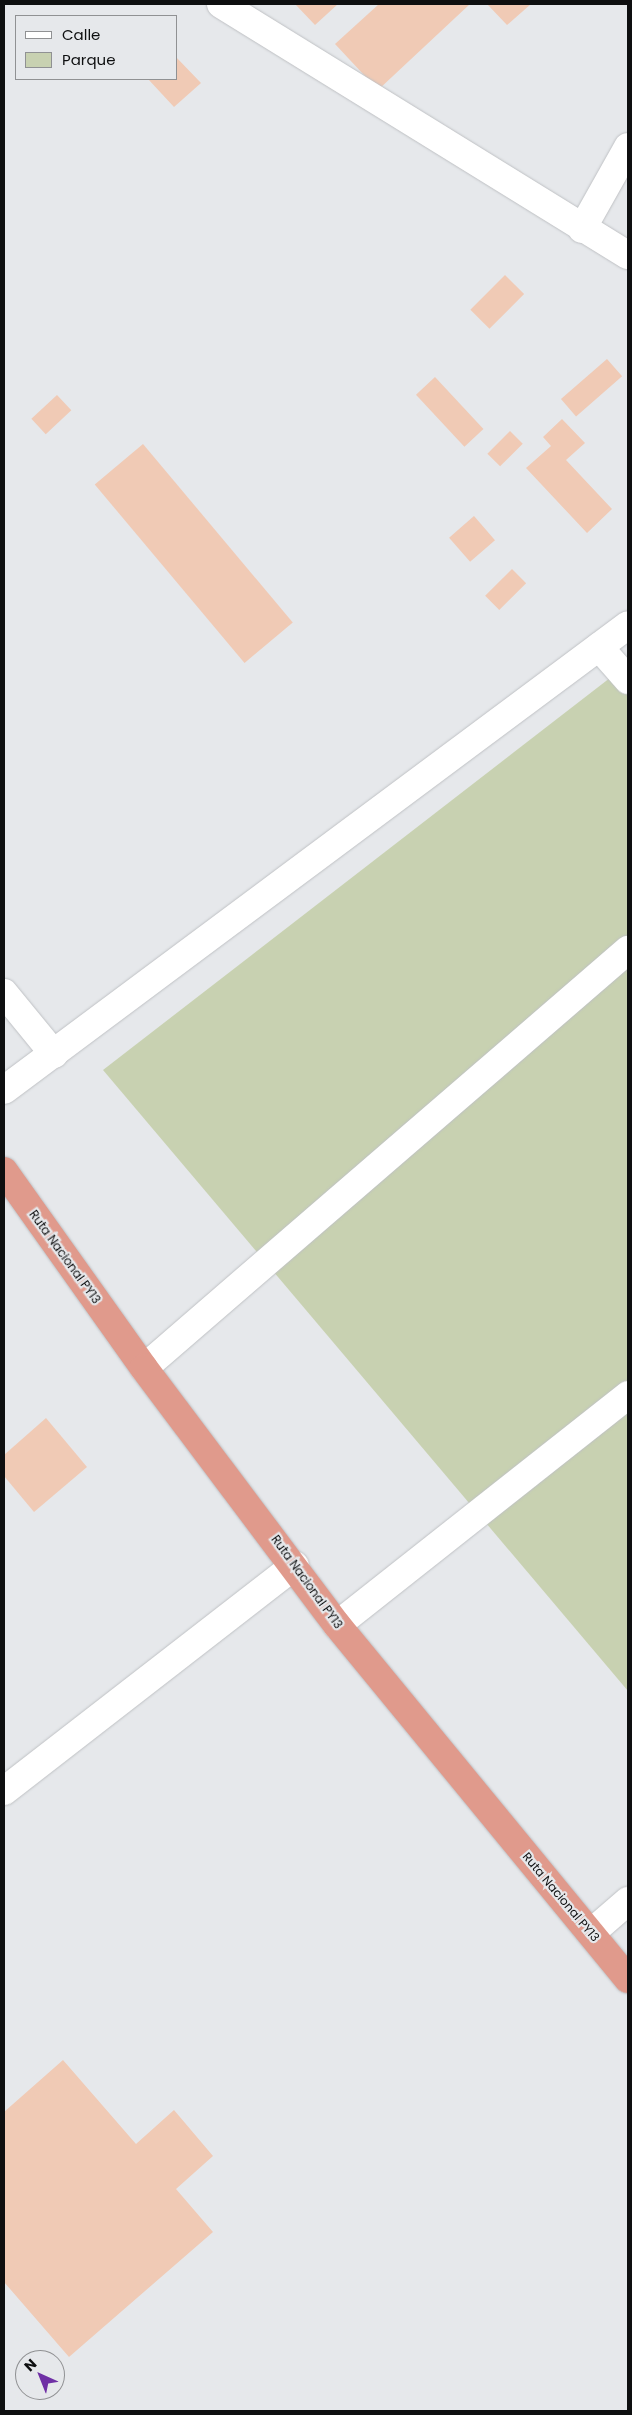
<!DOCTYPE html>
<html>
<head>
<meta charset="utf-8">
<style>
  body { margin:0 }
  #map { position:relative; width:632px; height:2415px; overflow:hidden; background:#e6e8eb; font-family:Poppins,sans-serif }
  div>[style] { position:absolute }
  .green>* { inset:0; background:#c8d1b1 }
  .building>* { inset:0; background:#f0cab5; transform-origin:0 0 }
  .roads { filter:drop-shadow(0 0 1px #bfc1c4) drop-shadow(0 0 1px #bfc1c4) }
  .minor>* { height:28px; margin:-14px; padding:0 14px; transform-origin:14px; border-radius:14px; background:#fff }
  .trunk>* { height:28px; margin:-14px; padding:0 14px; transform-origin:14px; border-radius:14px; background:#e09a8c }
  span { translate:-50% -50%; white-space:nowrap; text-align:center; line-height:1.15; -webkit-text-stroke:4.5px #e6e8eb; paint-order:stroke }
  .street-label { font-size:12px; color:#0e0f10 }
  .frame { position:absolute; inset:0; border:5px solid #0e0f10; pointer-events:none }
  .legend { position:absolute; left:15px; top:15px; width:162px; height:65px; box-sizing:border-box; background:#e6e8eb; border:1px solid #909193; margin:0; padding:6px 9px; list-style:none; font-size:15px; color:#0e0f10 }
  .legend li { display:flex; align-items:center; gap:10px; height:25px }
  .legend b { width:25px; border:1px solid #909193 }
  .north { position:absolute; left:15px; top:2350px; width:50px; height:50px; box-sizing:border-box; background:#e6e8eb; border:1px solid #909193; border-radius:50%; rotate:316deg; font-size:14px; font-weight:700; line-height:20px; text-align:center; color:#0e0f10 }
  .north::after { content:''; display:block; margin:auto; width:18px; height:22px; background:#6f30a5; clip-path:polygon(50% 0,100% 100%,50% 72%,0 100%) }
</style>
</head>
<body>
<div id="map">
  <div class="green">
    <div style="clip-path:polygon(628px 664px,628px 1691px,103px 1070px)"></div>
  </div>
  <div class="building">
    <div style="clip-path:polygon(295px 4px,338px 4px,315px 25px)"></div>
    <div style="clip-path:polygon(379px 4px,470px 4px,378px 90px,335px 44px)"></div>
    <div style="clip-path:polygon(487px 4px,531px 4px,507px 25px)"></div>
    <div style="clip-path:polygon(176px 57px,201px 83px,174px 107px,148px 79px,176px 79px)"></div>
    <div style="left:505px;top:275px;width:27px;height:49px;rotate:45deg"></div>
    <div style="left:607px;top:359px;width:23px;height:61px;rotate:49deg"></div>
    <div style="left:435px;top:377px;width:71px;height:26px;rotate:47deg"></div>
    <div style="left:57px;top:395px;width:21px;height:35px;rotate:47deg"></div>
    <div style="clip-path:polygon(562px 419px,585px 443px,566px 460px,612px 509px,587px 533px,526px 468px,551px 446px,543px 437px)"></div>
    <div style="left:510px;top:431px;width:18px;height:32px;rotate:45deg"></div>
    <div style="left:143px;top:444px;width:233px;height:63px;rotate:50deg"></div>
    <div style="left:474px;top:516px;width:32px;height:33px;rotate:49deg"></div>
    <div style="left:512px;top:569px;width:20px;height:38px;rotate:45deg"></div>
    <div style="clip-path:polygon(46px 1418px,87px 1467px,34px 1512px,4px 1476px,4px 1455px)"></div>
    <div style="clip-path:polygon(63px 2060px,136px 2144px,174px 2110px,213px 2156px,176px 2189px,213px 2232px,69px 2357px,4px 2282px,4px 2112px)"></div>
  </div>
  <div class="roads">
    <div class="minor">
      <div style="left:221px;top:4px;width:478px;rotate:31.7deg"></div>
      <div style="left:582px;top:229px;width:94px;rotate:-60.7deg"></div>
      <div style="left:599px;top:647px;width:44px;rotate:48.7deg"></div>
      <div style="left:4px;top:993px;width:79px;rotate:50.7deg"></div>
      <div style="left:4px;top:1090px;width:778px;rotate:-36.69deg"></div>
      <div style="left:144px;top:1368px;width:640px;rotate:-40.82deg"></div>
      <div style="left:337px;top:1625px;width:371px;rotate:-38.3deg"></div>
      <div style="left:4px;top:1791px;width:368px;rotate:-37.8deg"></div>
      <div style="left:591px;top:1933px;width:49px;rotate:-40.9deg"></div>
    </div>
    <div class="trunk">
      <div style="left:4px;top:1171px;width:242px;rotate:54.6deg"></div>
      <div style="left:144px;top:1368px;width:321px;rotate:53.1deg"></div>
      <div style="left:337px;top:1625px;width:458px;rotate:50.6deg"></div>
    </div>
  </div>
  <div class="street-label">
    <span style="left:65px;top:1257px;rotate:54deg">Ruta Nacional PY13</span>
    <span style="left:307px;top:1582px;rotate:54deg">Ruta Nacional PY13</span>
    <span style="left:561px;top:1897px;rotate:50deg">Ruta Nacional PY13</span>
  </div>
  <div class="frame"></div>
  <ul class="legend">
  <li><b style="height:6px;background:#fff"></b>Calle</li>
  <li><b style="height:14px;background:#c8d1b1"></b>Parque</li>
  </ul>
  <div class="north">N</div>
</div>
</body>
</html>
